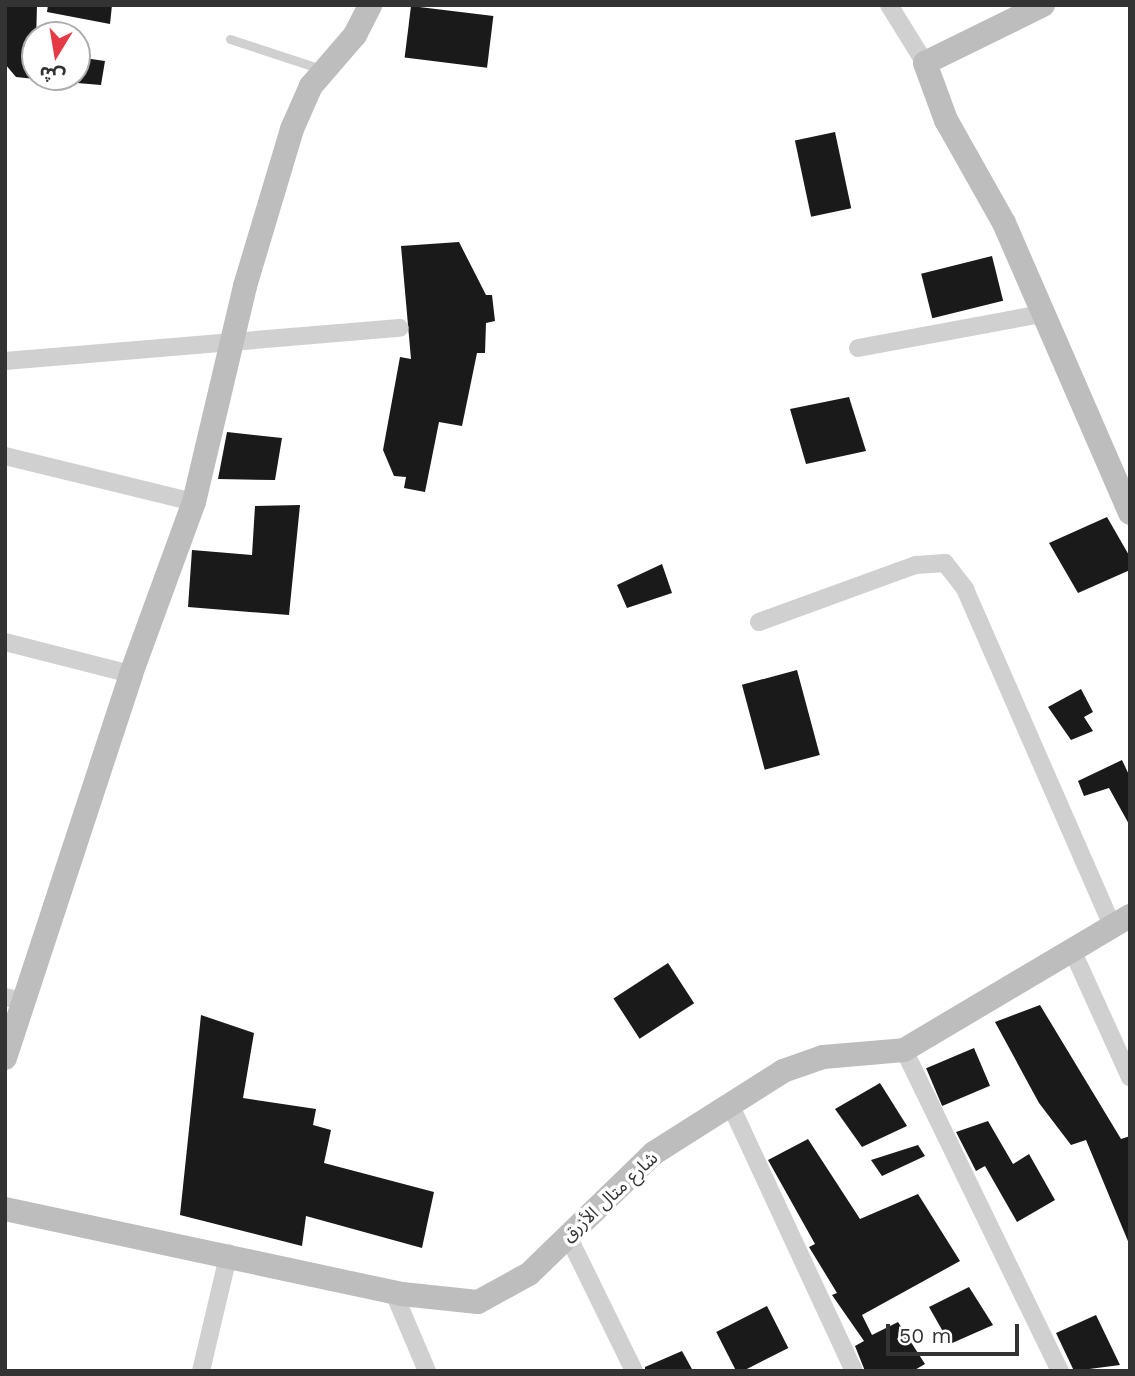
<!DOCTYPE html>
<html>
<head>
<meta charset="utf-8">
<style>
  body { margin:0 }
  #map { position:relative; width:1135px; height:1376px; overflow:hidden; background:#fff; font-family:"Work Sans","Noto Sans Arabic",sans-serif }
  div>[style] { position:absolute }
  .building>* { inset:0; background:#1a1a1a; transform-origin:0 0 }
  .lane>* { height:9px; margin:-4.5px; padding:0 4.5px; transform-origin:4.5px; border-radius:4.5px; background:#d0d0d0 }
  .street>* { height:18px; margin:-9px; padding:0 9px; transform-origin:9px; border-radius:9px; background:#d0d0d0 }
  .secondary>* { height:24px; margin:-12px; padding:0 12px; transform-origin:12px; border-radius:12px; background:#bdbdbd }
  span { translate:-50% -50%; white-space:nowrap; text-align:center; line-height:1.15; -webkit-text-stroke:7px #fff; paint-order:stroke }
  .street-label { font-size:18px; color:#333 }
  .frame { position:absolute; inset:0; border:7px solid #333; pointer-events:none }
  .north { position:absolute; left:21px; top:21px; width:70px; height:70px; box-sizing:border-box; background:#fff; border:2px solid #adadad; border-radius:50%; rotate:191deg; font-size:19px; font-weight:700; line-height:28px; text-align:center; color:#333 }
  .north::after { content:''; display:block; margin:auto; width:24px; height:32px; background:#e63946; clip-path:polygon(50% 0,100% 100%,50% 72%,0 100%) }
  .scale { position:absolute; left:886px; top:1324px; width:133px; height:32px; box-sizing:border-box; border:4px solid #333; border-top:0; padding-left:9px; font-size:21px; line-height:24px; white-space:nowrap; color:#333; -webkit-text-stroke:5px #fff; paint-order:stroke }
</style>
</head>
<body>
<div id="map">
  <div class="building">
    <div style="clip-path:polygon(5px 5px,37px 5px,35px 79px,16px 77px,5px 64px)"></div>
    <div style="clip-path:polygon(48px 5px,112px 5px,110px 24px,47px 12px)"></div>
    <div style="left:411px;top:6px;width:83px;height:52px;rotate:7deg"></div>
    <div style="clip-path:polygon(77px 57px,105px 61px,101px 85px,77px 83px)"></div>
    <div style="left:835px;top:132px;width:78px;height:41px;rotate:78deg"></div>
    <div style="clip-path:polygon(459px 242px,486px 295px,492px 295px,495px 321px,486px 323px,485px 353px,477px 353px,462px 426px,439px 422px,425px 492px,404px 488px,406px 477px,394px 476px,383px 450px,400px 357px,411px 359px,401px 246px)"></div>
    <div style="left:992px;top:256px;width:46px;height:73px;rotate:76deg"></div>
    <div style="clip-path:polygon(849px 397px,866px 451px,806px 464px,790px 409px)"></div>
    <div style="clip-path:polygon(227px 432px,282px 438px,275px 480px,218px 479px)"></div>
    <div style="clip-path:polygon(300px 505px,289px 615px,188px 607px,192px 550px,252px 555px,255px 506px)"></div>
    <div style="clip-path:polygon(1107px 517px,1130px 557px,1130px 570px,1078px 593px,1049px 543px)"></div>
    <div style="clip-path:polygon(662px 564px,672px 593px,627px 608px,617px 585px)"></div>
    <div style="left:797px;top:670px;width:88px;height:57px;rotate:75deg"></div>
    <div style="clip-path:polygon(1081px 689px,1093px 712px,1084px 717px,1093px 731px,1071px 740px,1048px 707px)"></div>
    <div style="clip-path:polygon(1122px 760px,1130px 777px,1130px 826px,1109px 788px,1084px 796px,1078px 781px)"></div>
    <div style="left:668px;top:963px;width:48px;height:65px;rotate:57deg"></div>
    <div style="clip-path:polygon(1040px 1005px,1121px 1139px,1130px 1136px,1130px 1246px,1086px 1140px,1071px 1145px,1039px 1103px,995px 1022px)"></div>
    <div style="clip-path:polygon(201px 1015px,254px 1033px,243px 1098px,316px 1109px,313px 1125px,331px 1130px,324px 1163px,434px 1192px,422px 1248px,306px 1216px,302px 1246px,180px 1215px)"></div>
    <div style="left:974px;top:1048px;width:41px;height:52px;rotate:67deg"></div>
    <div style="clip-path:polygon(880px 1083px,907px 1126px,862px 1147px,835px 1109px)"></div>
    <div style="clip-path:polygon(988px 1121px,1013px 1164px,1029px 1154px,1055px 1200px,1017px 1222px,985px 1166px,976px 1171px,956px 1132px)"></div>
    <div style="clip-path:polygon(808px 1139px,860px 1219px,918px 1194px,960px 1261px,862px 1315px,872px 1335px,898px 1322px,925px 1364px,913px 1371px,865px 1371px,855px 1346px,864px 1341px,832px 1295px,837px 1293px,809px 1247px,815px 1244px,768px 1160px)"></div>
    <div style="clip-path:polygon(918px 1145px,925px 1156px,882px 1176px,871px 1160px)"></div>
    <div style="clip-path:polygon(969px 1287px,993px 1325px,950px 1344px,929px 1307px)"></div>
    <div style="left:767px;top:1306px;width:47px;height:57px;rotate:63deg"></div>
    <div style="clip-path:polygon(1096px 1315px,1120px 1365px,1074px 1371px,1056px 1333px)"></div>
    <div style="clip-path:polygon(682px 1351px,693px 1371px,645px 1371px,645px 1367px)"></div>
  </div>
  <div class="lane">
    <div style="left:230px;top:39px;width:96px;rotate:18.2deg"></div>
  </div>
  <div class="street">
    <div style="left:889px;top:5px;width:68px;rotate:58.2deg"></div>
    <div style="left:858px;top:348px;width:187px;rotate:-10.5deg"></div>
    <div style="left:5px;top:361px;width:396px;rotate:-4.8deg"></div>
    <div style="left:5px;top:456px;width:195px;rotate:13.7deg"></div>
    <div style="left:759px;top:622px;width:167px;rotate:-20deg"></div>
    <div style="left:916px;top:565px;width:29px;rotate:-4deg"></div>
    <div style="left:945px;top:563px;width:33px;rotate:52deg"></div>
    <div style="left:965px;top:589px;width:368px;rotate:66.4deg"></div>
    <div style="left:5px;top:642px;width:130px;rotate:14.3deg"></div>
    <div style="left:1072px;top:950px;width:140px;rotate:65.5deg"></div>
    <div style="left:5px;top:997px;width:19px;rotate:12deg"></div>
    <div style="left:904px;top:1050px;width:357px;rotate:64.1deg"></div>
    <div style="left:730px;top:1104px;width:294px;rotate:65.1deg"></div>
    <div style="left:568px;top:1236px;width:150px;rotate:63.9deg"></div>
    <div style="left:393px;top:1291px;width:87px;rotate:67deg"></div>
    <div style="left:201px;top:1371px;width:121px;rotate:-76.7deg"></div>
  </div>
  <div class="secondary">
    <div style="left:1043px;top:5px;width:131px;rotate:153.8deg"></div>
    <div style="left:925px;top:63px;width:61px;rotate:69.8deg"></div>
    <div style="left:946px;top:120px;width:118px;rotate:60.6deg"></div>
    <div style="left:1004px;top:223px;width:316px;rotate:66.5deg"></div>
    <div style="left:5px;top:1058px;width:404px;rotate:-71.8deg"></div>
    <div style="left:131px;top:674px;width:183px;rotate:-69.9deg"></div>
    <div style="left:194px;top:502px;width:222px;rotate:-76.7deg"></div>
    <div style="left:245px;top:286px;width:164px;rotate:-73.3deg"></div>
    <div style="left:292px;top:129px;width:47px;rotate:-66.2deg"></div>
    <div style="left:311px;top:86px;width:67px;rotate:-49.2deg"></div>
    <div style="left:355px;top:35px;width:34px;rotate:-63deg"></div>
    <div style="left:5px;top:1209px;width:406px;rotate:12.1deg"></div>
    <div style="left:402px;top:1294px;width:76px;rotate:6deg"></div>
    <div style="left:478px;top:1302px;width:58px;rotate:-28.8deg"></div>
    <div style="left:529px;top:1274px;width:174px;rotate:-44.1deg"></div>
    <div style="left:654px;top:1153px;width:153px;rotate:-32.4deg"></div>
    <div style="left:783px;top:1071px;width:42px;rotate:-19.3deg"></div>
    <div style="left:823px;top:1057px;width:81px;rotate:-4.9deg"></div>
    <div style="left:904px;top:1050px;width:263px;rotate:-30.7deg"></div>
  </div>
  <div class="street-label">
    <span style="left:610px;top:1197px;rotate:-43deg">شارع متال الأزرق</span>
  </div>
  <div class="frame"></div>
  <div class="north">ش</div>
  <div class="scale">50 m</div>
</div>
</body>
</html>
